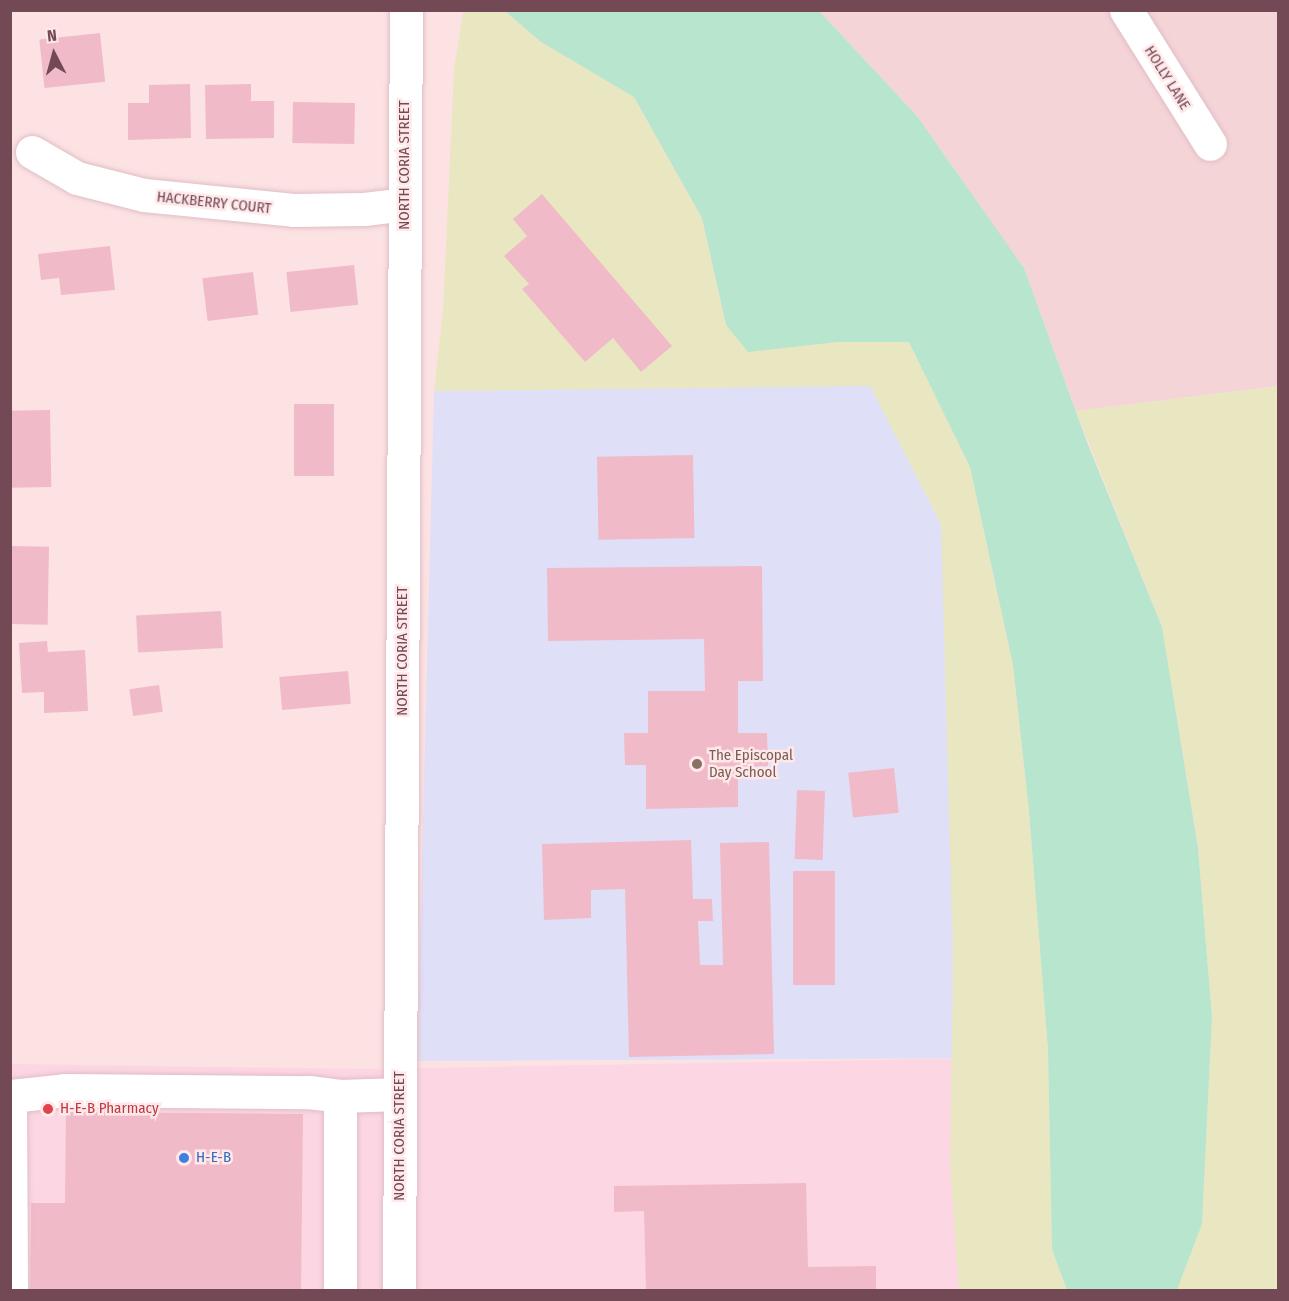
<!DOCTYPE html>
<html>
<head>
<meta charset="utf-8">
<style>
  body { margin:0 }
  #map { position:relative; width:1289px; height:1301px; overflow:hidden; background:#fce2e3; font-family:"Fira Sans Condensed",sans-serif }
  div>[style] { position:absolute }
  .residential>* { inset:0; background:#f5d4d7 }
  .commercial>* { inset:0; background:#fcd6e3 }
  .education>* { inset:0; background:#dfdff8 }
  .green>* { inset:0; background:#e9e7c1 }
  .water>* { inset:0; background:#b7e5ce }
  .building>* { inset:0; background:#f1bac8; transform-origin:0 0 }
  .roads { filter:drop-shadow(0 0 2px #e0bec4) drop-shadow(0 0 2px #e0bec4) }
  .minor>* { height:33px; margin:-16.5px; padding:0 16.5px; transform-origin:16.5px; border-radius:16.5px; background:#fff }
  .dots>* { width:16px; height:16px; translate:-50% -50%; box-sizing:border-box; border:3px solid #ffe8e9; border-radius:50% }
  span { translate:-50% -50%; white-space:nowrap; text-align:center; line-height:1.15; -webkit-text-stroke:5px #ffe8e9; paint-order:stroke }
  .street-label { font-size:15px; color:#734955 }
  .education-label { font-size:15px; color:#785e54 }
  .left { translate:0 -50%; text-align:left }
  .health-label { font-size:15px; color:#be3a42 }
  .shop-label { font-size:15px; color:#366cbe }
  .frame { position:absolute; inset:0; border:12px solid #734955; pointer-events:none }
  .north { position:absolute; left:24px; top:24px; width:60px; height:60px; -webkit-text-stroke:4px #ffe8e9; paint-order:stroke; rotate:354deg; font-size:16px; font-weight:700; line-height:24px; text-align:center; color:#734955 }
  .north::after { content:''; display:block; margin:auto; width:21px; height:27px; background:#734955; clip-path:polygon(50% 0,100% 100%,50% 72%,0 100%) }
</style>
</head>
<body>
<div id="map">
  <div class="residential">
    <div style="clip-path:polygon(819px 11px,1278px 11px,1278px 386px,1076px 411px,1024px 268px,917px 116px)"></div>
  </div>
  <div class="commercial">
    <div style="clip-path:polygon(988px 1058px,983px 1290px,11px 1290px,11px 1064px,373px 1069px)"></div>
  </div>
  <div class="education">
    <div style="clip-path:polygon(870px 385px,941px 524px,988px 1058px,417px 1061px,434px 391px)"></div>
  </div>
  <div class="green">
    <div style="clip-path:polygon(463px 11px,505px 11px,541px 42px,634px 97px,702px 218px,726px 325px,837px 342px,909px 341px,970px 467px,1013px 665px,1029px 811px,1048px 1050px,1052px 1249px,1067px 1290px,959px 1290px,950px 1168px,953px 958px,941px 524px,870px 386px,434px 391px,443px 311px,454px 70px)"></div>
    <div style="clip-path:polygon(1278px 386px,1278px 1290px,1177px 1290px,1202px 1224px,1212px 1017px,1198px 848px,1162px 627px,1076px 411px)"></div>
  </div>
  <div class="water">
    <div style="clip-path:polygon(505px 11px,819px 11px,917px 116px,1024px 268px,1087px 442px,1162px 627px,1198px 848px,1212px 1017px,1202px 1224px,1177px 1290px,1067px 1290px,1052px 1249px,1048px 1050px,1029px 811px,1013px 665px,970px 467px,909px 342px,837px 342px,748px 352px,726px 325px,702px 218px,634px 97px,541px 42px)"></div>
  </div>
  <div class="building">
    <div style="left:100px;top:33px;width:49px;height:61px;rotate:84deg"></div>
    <div style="clip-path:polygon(190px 84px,191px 138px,128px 140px,128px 103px,149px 103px,149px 85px)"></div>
    <div style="clip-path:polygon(251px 84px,251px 101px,274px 101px,274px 138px,206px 139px,205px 85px)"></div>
    <div style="left:293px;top:102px;width:62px;height:41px;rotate:1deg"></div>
    <div style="clip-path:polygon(542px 194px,672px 346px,641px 372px,613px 338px,585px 362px,522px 289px,529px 284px,504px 256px,527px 236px,513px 219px)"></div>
    <div style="clip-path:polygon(110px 246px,115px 290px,61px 295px,59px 278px,41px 280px,38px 254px)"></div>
    <div style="left:354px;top:265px;width:40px;height:68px;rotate:84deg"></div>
    <div style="left:253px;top:272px;width:43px;height:51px;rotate:83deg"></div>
    <div style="left:294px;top:404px;width:40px;height:72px"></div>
    <div style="left:50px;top:410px;width:77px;height:40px;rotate:89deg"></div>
    <div style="left:693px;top:455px;width:83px;height:96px;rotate:89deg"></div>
    <div style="left:10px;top:546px;width:39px;height:78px;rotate:1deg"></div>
    <div style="clip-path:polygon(762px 566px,763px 681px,738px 681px,738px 733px,767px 733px,768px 766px,738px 767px,738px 807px,646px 809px,646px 765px,625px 765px,624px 733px,648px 733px,648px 691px,705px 691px,704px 639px,548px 641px,547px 568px)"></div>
    <div style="left:221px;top:611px;width:37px;height:85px;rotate:87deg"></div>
    <div style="clip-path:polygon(47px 641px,48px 652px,85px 650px,88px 711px,44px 713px,44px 692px,22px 693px,19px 643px)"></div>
    <div style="left:348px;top:671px;width:33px;height:69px;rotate:85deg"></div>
    <div style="left:159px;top:685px;width:27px;height:30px;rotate:82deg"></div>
    <div style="left:894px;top:768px;width:45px;height:46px;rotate:84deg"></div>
    <div style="left:797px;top:790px;width:28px;height:69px;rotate:2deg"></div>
    <div style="clip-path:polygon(691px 840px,693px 899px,712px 899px,713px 921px,698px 921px,700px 965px,723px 965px,720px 843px,769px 842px,774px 1054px,629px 1057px,625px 889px,591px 890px,591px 918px,544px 920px,542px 844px)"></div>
    <div style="left:793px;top:871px;width:42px;height:114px"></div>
    <div style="clip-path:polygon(66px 1112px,303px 1114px,301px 1290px,30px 1290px,31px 1203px,65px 1203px)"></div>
    <div style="clip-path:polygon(806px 1183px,808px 1267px,876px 1266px,876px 1290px,646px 1290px,644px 1211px,614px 1212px,614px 1186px)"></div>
  </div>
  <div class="roads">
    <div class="minor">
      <div style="left:1126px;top:10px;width:158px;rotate:57.9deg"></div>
      <div style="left:32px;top:152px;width:52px;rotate:30deg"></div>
      <div style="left:77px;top:178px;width:69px;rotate:14.2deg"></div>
      <div style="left:144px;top:195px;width:150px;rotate:5.7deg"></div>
      <div style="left:293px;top:210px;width:71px;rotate:-0.8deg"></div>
      <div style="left:364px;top:209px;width:41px;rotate:-7deg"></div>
      <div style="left:10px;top:1096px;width:194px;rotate:89.7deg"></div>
      <div style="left:11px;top:1096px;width:54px;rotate:-6.3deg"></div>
      <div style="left:65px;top:1090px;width:244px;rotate:0.5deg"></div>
      <div style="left:309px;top:1092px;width:31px;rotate:7deg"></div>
      <div style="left:340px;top:1096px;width:194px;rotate:90deg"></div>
      <div style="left:340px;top:1096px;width:60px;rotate:-1.9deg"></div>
      <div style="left:399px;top:1290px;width:1280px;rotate:-89.69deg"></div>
    </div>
  </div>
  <div class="dots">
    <div style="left:697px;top:764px;background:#8d6e63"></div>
    <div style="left:48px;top:1109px;background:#e0444e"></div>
    <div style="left:184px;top:1158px;background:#3f7fe0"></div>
  </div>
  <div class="street-label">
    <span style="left:1167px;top:78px;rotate:58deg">HOLLY LANE</span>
    <span style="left:405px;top:165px;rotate:-90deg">NORTH CORIA STREET</span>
    <span style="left:214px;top:203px;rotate:6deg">HACKBERRY COURT</span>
    <span style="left:403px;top:651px;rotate:-90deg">NORTH CORIA STREET</span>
    <span style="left:400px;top:1136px;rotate:-90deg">NORTH CORIA STREET</span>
  </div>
  <div class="education-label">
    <span class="left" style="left:709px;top:764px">The Episcopal<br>Day School</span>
  </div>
  <div class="health-label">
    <span class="left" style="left:60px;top:1109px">H-E-B Pharmacy</span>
  </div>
  <div class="shop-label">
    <span class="left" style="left:196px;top:1158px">H-E-B</span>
  </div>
  <div class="frame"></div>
  <div class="north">N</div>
</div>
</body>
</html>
